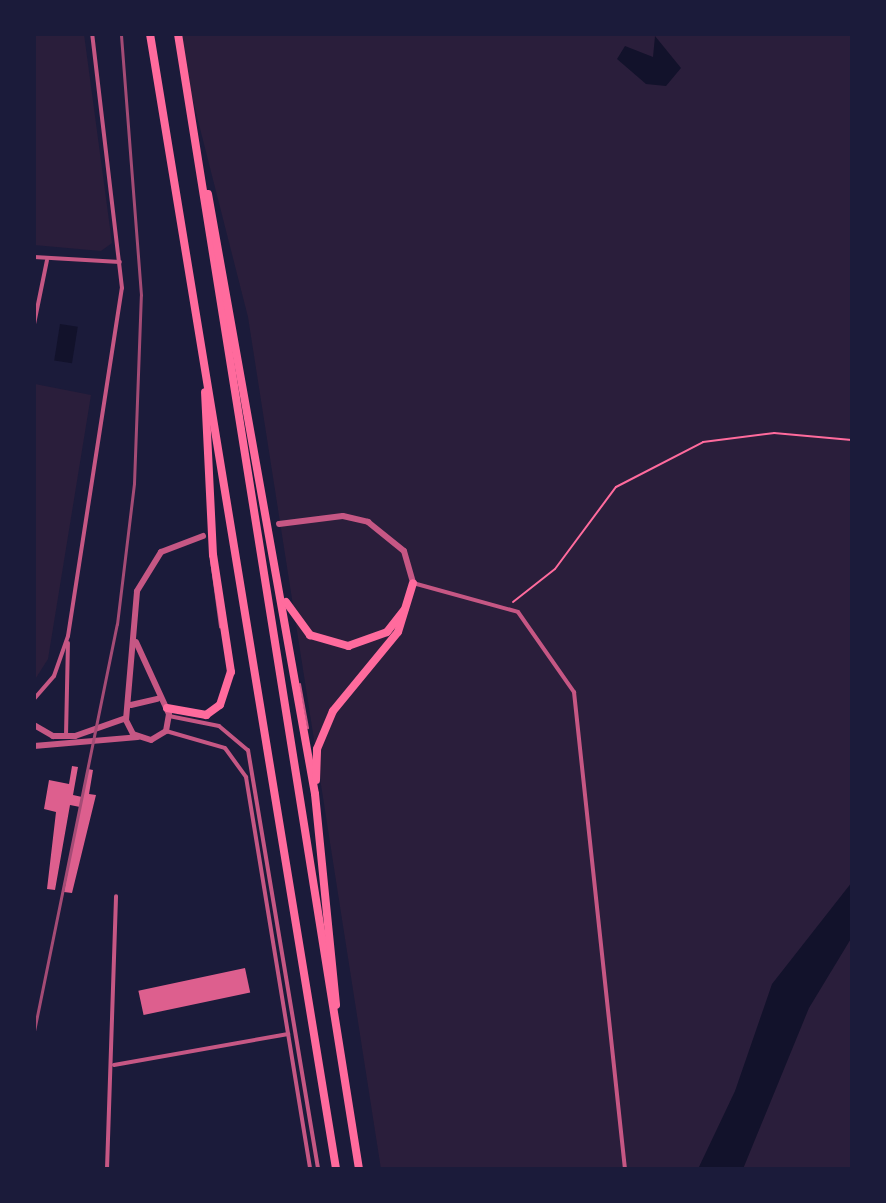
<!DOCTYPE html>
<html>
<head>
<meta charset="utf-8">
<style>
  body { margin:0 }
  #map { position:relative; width:886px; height:1203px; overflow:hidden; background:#1b1b3a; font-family:"Noto Serif",serif }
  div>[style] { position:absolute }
  .green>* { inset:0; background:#2a1e3b }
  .water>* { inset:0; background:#12122b; transform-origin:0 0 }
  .building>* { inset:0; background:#dd5f8e; transform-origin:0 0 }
  .path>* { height:2px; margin:-1px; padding:0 1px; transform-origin:1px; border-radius:1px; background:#ff6b9d }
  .service>* { height:2px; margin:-1px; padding:0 1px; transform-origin:1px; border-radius:1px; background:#c65784 }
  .minor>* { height:4px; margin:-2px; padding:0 2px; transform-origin:2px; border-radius:2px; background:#c65784 }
  .tertiary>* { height:6px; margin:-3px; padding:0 3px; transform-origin:3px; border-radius:3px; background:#c65784 }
  .motorway>* { height:8px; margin:-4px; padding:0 4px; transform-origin:4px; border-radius:4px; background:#ff6b9d }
  .rail>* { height:3px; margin:-1.5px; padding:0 1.5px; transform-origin:1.5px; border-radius:1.5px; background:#a44b75 }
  span { translate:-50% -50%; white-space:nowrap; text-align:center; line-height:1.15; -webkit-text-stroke:8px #1b1b3a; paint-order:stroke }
  .frame { position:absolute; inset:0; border:36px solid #1b1b3a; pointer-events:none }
</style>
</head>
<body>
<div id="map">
  <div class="green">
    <div style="clip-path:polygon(34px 34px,84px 34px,112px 243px,101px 251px,34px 245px)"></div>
    <div style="clip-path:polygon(176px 34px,852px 34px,852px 1169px,381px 1169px,248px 317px)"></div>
    <div style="clip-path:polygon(35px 384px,91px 395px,48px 659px,34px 681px)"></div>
  </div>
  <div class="water">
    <div style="clip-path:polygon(655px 36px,681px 68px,666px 86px,646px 84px,617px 59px,625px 46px,653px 57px)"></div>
    <div style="left:60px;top:324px;width:18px;height:37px;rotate:9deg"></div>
    <div style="clip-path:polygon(852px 882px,852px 937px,809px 1008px,743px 1169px,698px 1169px,735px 1091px,772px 984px)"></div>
  </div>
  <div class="building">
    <div style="clip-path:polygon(72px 766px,78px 767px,73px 795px,82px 797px,88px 769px,93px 770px,89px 794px,96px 795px,72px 893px,64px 892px,80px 807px,70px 805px,55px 890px,47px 889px,56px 812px,44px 809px,49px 780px,69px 784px)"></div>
    <div style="left:245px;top:968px;width:25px;height:109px;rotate:78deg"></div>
  </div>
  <div class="path">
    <div style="left:513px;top:602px;width:53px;rotate:-38.2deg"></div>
    <div style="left:555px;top:569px;width:102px;rotate:-53.4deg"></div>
    <div style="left:616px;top:487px;width:98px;rotate:-27.3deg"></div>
    <div style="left:703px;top:442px;width:72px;rotate:-7.2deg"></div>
    <div style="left:774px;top:433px;width:78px;rotate:5.1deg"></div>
  </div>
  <div class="service">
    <div style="left:211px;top:560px;width:68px;rotate:82.3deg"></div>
    <div style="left:300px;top:684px;width:45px;rotate:79.7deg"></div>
  </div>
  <div class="minor">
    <div style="left:34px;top:257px;width:86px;rotate:3.3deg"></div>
    <div style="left:34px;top:324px;width:65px;rotate:-78.5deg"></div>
    <div style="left:413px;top:583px;width:109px;rotate:15.4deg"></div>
    <div style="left:518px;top:612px;width:98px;rotate:55deg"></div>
    <div style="left:574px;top:692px;width:480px;rotate:83.9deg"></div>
    <div style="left:34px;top:699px;width:30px;rotate:-49deg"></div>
    <div style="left:54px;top:676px;width:42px;rotate:-70.7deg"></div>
    <div style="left:68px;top:636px;width:352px;rotate:-81.2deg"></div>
    <div style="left:122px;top:288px;width:256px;rotate:-96.7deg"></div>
    <div style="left:169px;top:716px;width:51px;rotate:11.3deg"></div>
    <div style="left:219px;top:726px;width:38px;rotate:40deg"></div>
    <div style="left:248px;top:750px;width:425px;rotate:80.5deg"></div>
    <div style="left:166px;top:731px;width:61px;rotate:16.1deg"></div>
    <div style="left:225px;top:748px;width:36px;rotate:54deg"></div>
    <div style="left:246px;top:777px;width:397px;rotate:80.7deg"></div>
    <div style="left:66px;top:736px;width:93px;rotate:-88.8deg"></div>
    <div style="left:114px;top:1065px;width:177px;rotate:-10.1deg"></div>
    <div style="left:107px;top:1169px;width:273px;rotate:-88.1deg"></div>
  </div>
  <div class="tertiary">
    <div style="left:279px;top:524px;width:64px;rotate:-7.1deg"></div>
    <div style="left:343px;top:516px;width:26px;rotate:13deg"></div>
    <div style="left:368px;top:522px;width:46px;rotate:38.9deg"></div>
    <div style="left:404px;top:551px;width:33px;rotate:74deg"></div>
    <div style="left:136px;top:642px;width:79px;rotate:65.4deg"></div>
    <div style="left:169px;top:714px;width:17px;rotate:100deg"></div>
    <div style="left:166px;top:731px;width:17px;rotate:149deg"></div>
    <div style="left:151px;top:740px;width:19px;rotate:-162deg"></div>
    <div style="left:133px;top:734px;width:16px;rotate:-117deg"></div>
    <div style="left:126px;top:720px;width:129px;rotate:-85.1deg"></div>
    <div style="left:137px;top:591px;width:46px;rotate:-58.4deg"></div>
    <div style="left:161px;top:552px;width:45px;rotate:-20.9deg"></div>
    <div style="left:131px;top:705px;width:27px;rotate:-13deg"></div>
    <div style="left:34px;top:725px;width:22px;rotate:30deg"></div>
    <div style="left:53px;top:736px;width:22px"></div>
    <div style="left:75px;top:736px;width:54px;rotate:-19.4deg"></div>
    <div style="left:34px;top:746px;width:104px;rotate:-4.9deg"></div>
  </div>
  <div class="motorway">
    <div style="left:150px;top:34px;width:1150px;rotate:80.69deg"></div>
    <div style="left:178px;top:34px;width:1149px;rotate:80.94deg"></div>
    <div style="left:208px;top:194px;width:609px;rotate:79.89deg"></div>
    <div style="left:315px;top:794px;width:212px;rotate:84.3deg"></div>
    <div style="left:286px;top:602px;width:41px;rotate:54deg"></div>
    <div style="left:310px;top:635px;width:40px;rotate:16deg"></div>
    <div style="left:348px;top:646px;width:41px;rotate:-19.7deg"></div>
    <div style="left:387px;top:632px;width:28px;rotate:-52deg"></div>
    <div style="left:167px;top:708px;width:40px;rotate:10deg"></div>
    <div style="left:206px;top:715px;width:17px;rotate:-36deg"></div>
    <div style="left:220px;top:705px;width:35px;rotate:-72deg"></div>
    <div style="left:231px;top:672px;width:118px;rotate:-98.7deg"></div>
    <div style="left:213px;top:555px;width:163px;rotate:-92.8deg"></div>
    <div style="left:316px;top:780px;width:31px;rotate:-88deg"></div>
    <div style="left:317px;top:749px;width:41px;rotate:-67.2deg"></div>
    <div style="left:333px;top:711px;width:102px;rotate:-50.6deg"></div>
    <div style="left:398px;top:632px;width:51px;rotate:-73deg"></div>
  </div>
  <div class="rail">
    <div style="left:34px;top:1031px;width:415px;rotate:-78.5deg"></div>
    <div style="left:117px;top:624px;width:142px;rotate:-83.1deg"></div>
    <div style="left:134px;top:483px;width:188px;rotate:-87.9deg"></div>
    <div style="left:141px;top:295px;width:262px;rotate:-94.4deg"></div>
  </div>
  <div class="frame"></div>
</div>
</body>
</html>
